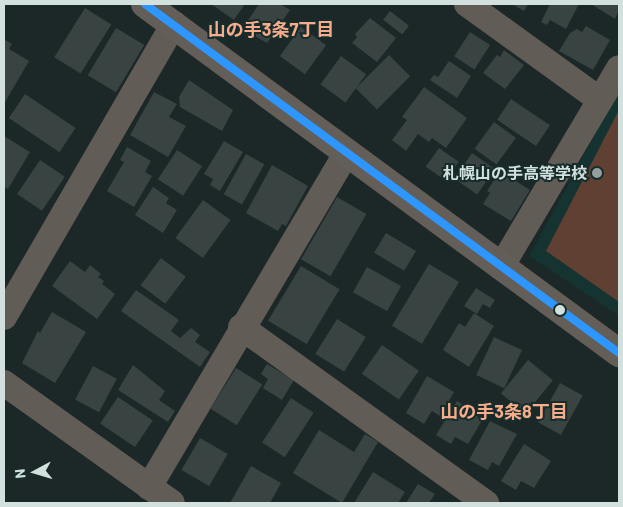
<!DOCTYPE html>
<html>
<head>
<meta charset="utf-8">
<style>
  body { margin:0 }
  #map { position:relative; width:623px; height:507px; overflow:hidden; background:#1b2827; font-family:Barlow,"Noto Sans JP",sans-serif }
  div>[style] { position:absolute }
  .built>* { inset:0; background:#143331 }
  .green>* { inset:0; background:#5f4032 }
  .building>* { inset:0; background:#384342; transform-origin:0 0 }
  .street>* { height:26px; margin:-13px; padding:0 13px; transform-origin:13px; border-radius:13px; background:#625c57 }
  .secondary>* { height:28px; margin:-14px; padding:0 14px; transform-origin:14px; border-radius:14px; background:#645e59 }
  .bus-1>* { height:8px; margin:-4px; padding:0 4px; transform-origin:4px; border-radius:4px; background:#2d97ff }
  .dots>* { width:14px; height:14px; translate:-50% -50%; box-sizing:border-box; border:2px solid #162d2b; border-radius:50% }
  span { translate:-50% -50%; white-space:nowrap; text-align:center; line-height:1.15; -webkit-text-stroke:4px #162d2b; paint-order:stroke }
  .poi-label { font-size:16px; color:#d2e0de; font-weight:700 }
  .right { translate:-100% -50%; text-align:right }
  .neighbourhood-label { font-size:18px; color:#f8ac8b; font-weight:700 }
  .frame { position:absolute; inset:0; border:5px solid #d2e0de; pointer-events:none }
  .north { position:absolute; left:10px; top:447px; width:50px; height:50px; -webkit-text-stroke:4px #162d2b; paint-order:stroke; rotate:264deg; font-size:14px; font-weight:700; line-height:20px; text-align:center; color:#d2e0de }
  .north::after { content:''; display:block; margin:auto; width:18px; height:22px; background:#d2e0de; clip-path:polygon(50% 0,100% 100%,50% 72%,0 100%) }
</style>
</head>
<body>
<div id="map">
  <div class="built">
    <div style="clip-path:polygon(619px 91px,619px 316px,529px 256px)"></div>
  </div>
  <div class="green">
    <div style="clip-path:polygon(619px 110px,619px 302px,546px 251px)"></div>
  </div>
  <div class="building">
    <div style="clip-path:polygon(211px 4px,245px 4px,234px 20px)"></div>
    <div style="clip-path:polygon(259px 4px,280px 4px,290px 10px,267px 43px,242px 29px)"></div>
    <div style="clip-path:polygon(512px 4px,528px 4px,524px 11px)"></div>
    <div style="clip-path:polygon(550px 4px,579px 4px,566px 29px,550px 20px,547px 25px,541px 22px)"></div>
    <div style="clip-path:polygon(591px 4px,619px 4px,619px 10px,615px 19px)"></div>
    <div style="left:85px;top:8px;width:31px;height:58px;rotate:32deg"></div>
    <div style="left:390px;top:11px;width:24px;height:11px;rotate:38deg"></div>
    <div style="clip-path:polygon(370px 18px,396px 38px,377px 62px,352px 43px,357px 37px,355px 34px)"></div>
    <div style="clip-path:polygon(586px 26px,610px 40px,593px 70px,559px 51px,570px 33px,577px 29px,582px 32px)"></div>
    <div style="left:301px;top:27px;width:31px;height:36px;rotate:36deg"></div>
    <div style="left:116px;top:28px;width:33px;height:55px;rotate:31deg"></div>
    <div style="left:470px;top:32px;width:24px;height:29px;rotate:33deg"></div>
    <div style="clip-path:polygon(4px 39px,12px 44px,9px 49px,29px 61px,4px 104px)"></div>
    <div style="clip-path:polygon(504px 50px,524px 65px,505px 89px,483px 73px,497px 55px,500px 57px)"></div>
    <div style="left:389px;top:55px;width:30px;height:47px;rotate:45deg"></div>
    <div style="left:341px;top:56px;width:31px;height:35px;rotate:36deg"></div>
    <div style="clip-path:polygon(449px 61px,471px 76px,457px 98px,430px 80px,434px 75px,438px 77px)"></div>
    <div style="clip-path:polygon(189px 80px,233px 110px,222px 131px,180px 107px,179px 97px)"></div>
    <div style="clip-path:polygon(424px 87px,467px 118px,446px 148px,432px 138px,429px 142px,418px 134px,406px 151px,392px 140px,407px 120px,402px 117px)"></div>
    <div style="clip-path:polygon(154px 92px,177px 104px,169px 117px,186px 126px,168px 157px,130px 135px)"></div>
    <div style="left:25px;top:94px;width:61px;height:29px;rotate:34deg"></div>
    <div style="left:511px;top:99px;width:47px;height:25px;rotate:34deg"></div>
    <div style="left:494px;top:122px;width:27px;height:33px;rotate:36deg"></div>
    <div style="clip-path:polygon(4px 136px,30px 152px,8px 189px,4px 187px)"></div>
    <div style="clip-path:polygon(224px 141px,243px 152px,220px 191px,210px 185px,213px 179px,204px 174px)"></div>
    <div style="clip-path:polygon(127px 147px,151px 161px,145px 172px,152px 176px,134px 207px,107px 191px,124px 162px,120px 160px)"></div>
    <div style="left:439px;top:148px;width:24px;height:23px;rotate:35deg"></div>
    <div style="left:177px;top:150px;width:30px;height:35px;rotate:33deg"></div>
    <div style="left:472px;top:153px;width:28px;height:31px;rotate:35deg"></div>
    <div style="left:246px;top:154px;width:21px;height:46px;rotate:29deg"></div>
    <div style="left:40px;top:160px;width:30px;height:41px;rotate:34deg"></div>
    <div style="clip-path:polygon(272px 165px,308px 186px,286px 226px,282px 224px,278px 231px,246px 213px)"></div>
    <div style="clip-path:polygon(500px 171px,530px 190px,511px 221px,483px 204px,490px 193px,487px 191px)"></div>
    <div style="clip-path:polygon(153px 187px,169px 198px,166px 203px,177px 210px,163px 233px,135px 215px)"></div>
    <div style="left:337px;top:197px;width:34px;height:72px;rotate:30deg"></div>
    <div style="left:203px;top:200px;width:34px;height:47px;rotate:36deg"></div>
    <div style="left:386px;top:233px;width:35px;height:23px;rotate:31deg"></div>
    <div style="left:161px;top:258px;width:31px;height:34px;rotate:37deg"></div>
    <div style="clip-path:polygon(70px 261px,85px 272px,90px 265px,101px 274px,98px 277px,104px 281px,102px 284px,115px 294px,97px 319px,52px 286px)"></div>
    <div style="left:429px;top:264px;width:35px;height:72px;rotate:31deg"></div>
    <div style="left:301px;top:266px;width:45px;height:64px;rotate:31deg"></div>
    <div style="left:367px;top:267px;width:39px;height:29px;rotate:29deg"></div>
    <div style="clip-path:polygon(476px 288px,495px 300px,490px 308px,483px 304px,477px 314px,464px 306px)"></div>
    <div style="clip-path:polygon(136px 290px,179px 320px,171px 331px,180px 338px,191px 328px,200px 335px,195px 342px,210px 352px,200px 367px,121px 311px)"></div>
    <div style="clip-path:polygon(52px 312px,86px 332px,55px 383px,22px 363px,38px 331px,40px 333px)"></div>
    <div style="clip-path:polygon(474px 313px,494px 326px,469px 367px,443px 350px,459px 323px,465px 327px)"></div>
    <div style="left:337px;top:319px;width:34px;height:41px;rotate:32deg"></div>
    <div style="left:494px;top:337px;width:31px;height:42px;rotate:25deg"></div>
    <div style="left:382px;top:345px;width:45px;height:35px;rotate:35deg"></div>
    <div style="left:528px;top:360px;width:32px;height:43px;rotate:39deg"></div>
    <div style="clip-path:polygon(267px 364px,294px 380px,282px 400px,263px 388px,268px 379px,261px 374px)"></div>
    <div style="clip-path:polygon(133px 365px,165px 391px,159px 400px,175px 411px,168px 422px,118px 390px)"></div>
    <div style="left:93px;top:366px;width:27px;height:38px;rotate:28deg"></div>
    <div style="left:236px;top:368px;width:31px;height:48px;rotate:32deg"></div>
    <div style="clip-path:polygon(427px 376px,454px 392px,440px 416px,432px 411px,424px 424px,406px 413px)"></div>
    <div style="left:560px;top:383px;width:26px;height:45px;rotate:29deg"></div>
    <div style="left:118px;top:397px;width:42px;height:32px;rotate:34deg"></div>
    <div style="left:291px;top:398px;width:27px;height:53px;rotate:33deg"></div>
    <div style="clip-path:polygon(457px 401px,484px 417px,468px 444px,455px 437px,451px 444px,436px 435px)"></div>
    <div style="clip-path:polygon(490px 421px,517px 434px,499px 466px,492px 462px,488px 470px,469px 460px)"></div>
    <div style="clip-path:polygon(319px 430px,354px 452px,365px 434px,378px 442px,342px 503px,293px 473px)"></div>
    <div style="left:200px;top:438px;width:32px;height:37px;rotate:30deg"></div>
    <div style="clip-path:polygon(524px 444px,551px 461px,534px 488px,521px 481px,516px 490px,501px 481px)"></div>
    <div style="clip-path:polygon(251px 466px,281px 483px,270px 503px,230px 503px)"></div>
    <div style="clip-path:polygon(373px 472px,405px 492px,398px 503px,354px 503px)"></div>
    <div style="clip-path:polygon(418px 484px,435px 494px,429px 503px,406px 503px)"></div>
  </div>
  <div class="street">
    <div style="left:467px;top:4px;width:164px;rotate:35.8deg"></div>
    <div style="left:501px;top:267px;width:231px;rotate:-59.3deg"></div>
    <div style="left:4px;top:317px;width:339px;rotate:-59.9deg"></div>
    <div style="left:241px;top:327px;width:302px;rotate:35.7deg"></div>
    <div style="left:4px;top:383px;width:206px;rotate:35.5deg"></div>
    <div style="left:149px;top:487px;width:387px;rotate:-59.4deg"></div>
  </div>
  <div class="secondary">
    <div style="left:145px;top:4px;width:589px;rotate:36.36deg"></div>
  </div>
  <div class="bus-1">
    <div style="left:145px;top:4px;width:589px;rotate:36.36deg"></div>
  </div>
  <div class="dots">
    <div style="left:597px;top:173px;background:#92a09e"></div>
    <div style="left:560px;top:310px;background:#d2e0de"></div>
  </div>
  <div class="poi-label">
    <span class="right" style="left:587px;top:173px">札幌山の手高等学校</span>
  </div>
  <div class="neighbourhood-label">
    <span style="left:271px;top:29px">山の手3条7丁目</span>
    <span style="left:504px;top:411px">山の手3条8丁目</span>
  </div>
  <div class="frame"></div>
  <div class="north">N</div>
</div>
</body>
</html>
